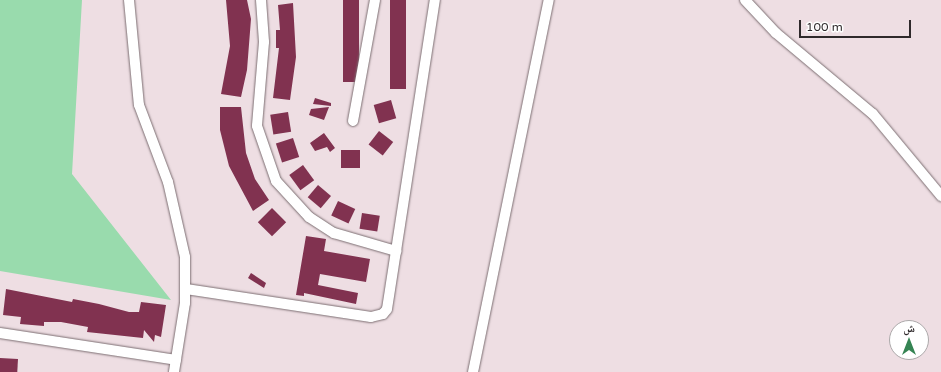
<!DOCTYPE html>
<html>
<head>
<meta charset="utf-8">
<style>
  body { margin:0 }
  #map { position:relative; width:941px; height:372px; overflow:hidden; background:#eedee3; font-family:"Varela Round","Noto Naskh Arabic",sans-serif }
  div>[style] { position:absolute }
  .green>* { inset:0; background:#99dbad }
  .building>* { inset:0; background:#813250; transform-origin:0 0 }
  .roads { filter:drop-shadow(0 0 1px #7c6e72) drop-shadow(0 0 1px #7c6e72) }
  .minor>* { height:10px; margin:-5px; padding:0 5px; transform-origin:5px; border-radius:5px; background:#fff }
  span { translate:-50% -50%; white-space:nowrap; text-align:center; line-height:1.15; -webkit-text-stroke:4px #fff; paint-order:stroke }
  .north { position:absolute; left:889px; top:320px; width:40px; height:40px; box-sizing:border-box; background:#fff; border:1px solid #aca9aa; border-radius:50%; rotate:0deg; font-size:11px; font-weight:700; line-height:16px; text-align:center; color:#2f292b }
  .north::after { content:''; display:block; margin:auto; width:14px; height:18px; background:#358453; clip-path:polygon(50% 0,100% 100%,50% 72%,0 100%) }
  .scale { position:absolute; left:799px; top:20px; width:112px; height:18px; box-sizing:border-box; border:2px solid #2f292b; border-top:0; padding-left:5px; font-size:12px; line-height:14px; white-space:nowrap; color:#2f292b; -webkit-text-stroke:3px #fff; paint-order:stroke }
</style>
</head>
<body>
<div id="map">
  <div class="green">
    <div style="clip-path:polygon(0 0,82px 0,72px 174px,171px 300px,0 271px)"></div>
  </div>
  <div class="building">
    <div style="clip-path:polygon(226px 0,247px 0,251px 19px,247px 70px,241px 97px,221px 94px,230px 46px)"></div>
    <div style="left:343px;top:0;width:16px;height:82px"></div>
    <div style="left:390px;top:0;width:16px;height:89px"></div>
    <div style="clip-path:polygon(293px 3px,296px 57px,290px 100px,273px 98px,279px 48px,276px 48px,276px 30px,280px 30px,278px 5px)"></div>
    <div style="clip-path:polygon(315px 98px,331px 103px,331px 106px,313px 104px)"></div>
    <div style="left:391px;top:100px;width:19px;height:18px;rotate:74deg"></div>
    <div style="clip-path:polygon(220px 107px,241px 107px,246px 153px,255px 179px,269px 200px,253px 211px,229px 166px,220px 130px)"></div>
    <div style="clip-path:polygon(329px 107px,324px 120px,309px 115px,311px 109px)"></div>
    <div style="left:288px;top:112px;width:20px;height:18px;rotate:81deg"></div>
    <div style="left:379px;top:131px;width:18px;height:17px;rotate:38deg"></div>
    <div style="clip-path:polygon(324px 133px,335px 148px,330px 152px,327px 147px,315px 151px,310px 143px)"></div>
    <div style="left:293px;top:138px;width:20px;height:18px;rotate:72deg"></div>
    <div style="left:341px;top:150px;width:19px;height:18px"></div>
    <div style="left:303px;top:165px;width:19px;height:17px;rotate:54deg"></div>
    <div style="left:318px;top:185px;width:17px;height:16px;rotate:40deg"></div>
    <div style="left:338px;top:201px;width:19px;height:16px;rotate:25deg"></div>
    <div style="left:272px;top:208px;width:20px;height:20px;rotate:45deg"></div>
    <div style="left:362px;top:213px;width:18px;height:16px;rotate:9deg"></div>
    <div style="clip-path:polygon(306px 236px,326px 239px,324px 251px,370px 259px,366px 282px,320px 274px,318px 285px,358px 293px,356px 304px,304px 293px,304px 296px,296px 295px)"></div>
    <div style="clip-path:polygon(251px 273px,266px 283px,264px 288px,248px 278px)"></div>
    <div style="clip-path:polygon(6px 289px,72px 302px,73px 299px,99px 304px,129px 312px,139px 312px,141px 302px,166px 305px,161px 337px,155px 335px,154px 342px,144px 330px,143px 338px,87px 332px,88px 327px,61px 322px,44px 322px,44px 326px,20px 324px,21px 317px,3px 315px)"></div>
    <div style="left:0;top:358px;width:18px;height:14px;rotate:3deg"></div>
  </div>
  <div class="roads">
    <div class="minor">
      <div style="left:129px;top:0;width:105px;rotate:84.6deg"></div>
      <div style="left:139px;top:105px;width:82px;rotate:69.4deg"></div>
      <div style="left:168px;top:182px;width:77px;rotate:77.2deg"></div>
      <div style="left:185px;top:257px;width:46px;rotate:90deg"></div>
      <div style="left:185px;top:303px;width:70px;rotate:99.1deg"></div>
      <div style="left:261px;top:0;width:42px;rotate:85.9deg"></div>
      <div style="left:264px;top:42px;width:84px;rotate:94.8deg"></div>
      <div style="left:257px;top:126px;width:58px;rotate:70.9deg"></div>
      <div style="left:276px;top:181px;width:49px;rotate:47.5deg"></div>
      <div style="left:309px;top:217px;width:30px;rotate:33deg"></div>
      <div style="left:334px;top:233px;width:65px;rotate:16.2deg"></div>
      <div style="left:745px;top:0;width:45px;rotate:46.8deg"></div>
      <div style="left:776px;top:33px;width:126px;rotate:39.9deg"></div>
      <div style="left:873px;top:114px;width:107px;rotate:50.3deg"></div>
      <div style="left:353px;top:121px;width:123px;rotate:-79.7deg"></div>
      <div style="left:186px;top:289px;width:187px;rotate:8.6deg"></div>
      <div style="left:371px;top:317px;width:12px;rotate:-14deg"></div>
      <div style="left:383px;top:314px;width:6px;rotate:-51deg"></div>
      <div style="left:387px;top:309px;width:313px;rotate:-81.2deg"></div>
      <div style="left:0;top:333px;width:178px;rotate:8.7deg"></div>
      <div style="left:473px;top:372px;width:380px;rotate:-78.5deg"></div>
    </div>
  </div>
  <div class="north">ش</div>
  <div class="scale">100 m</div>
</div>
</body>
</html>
